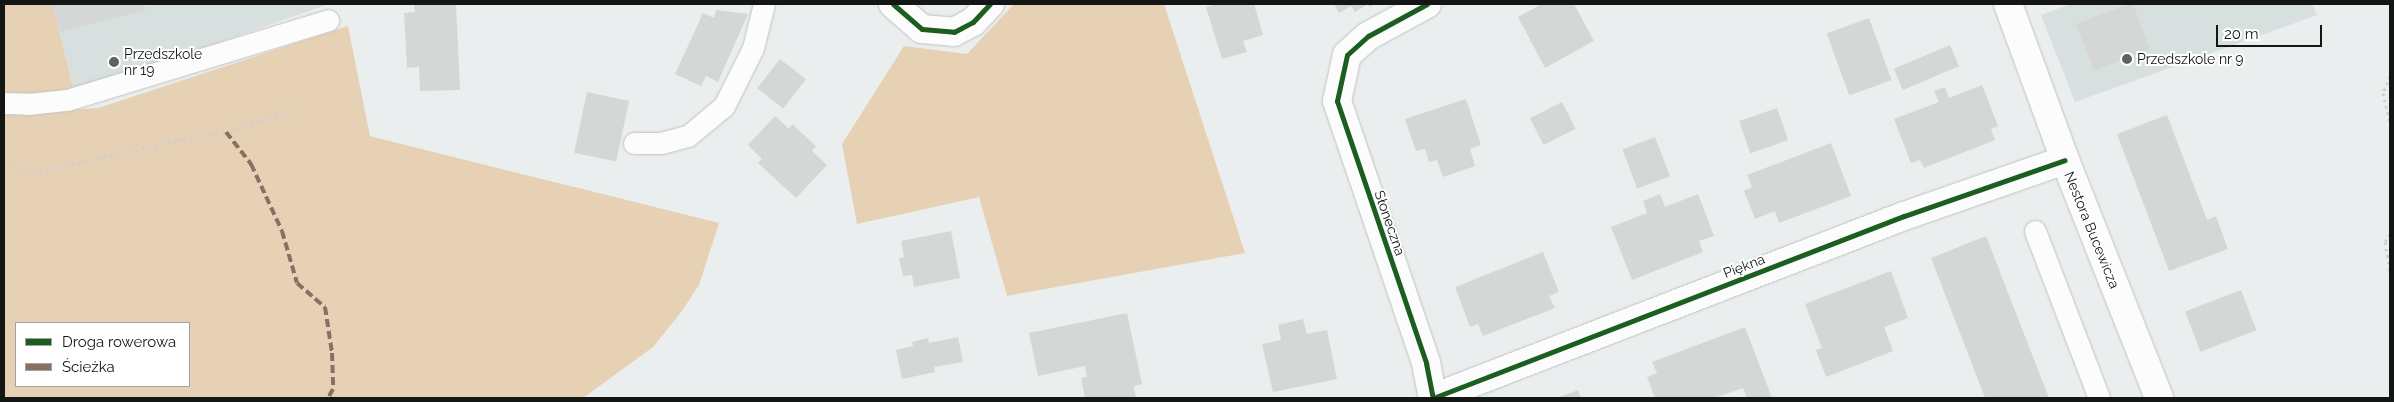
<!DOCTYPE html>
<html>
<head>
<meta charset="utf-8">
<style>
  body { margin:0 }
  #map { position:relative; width:2394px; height:402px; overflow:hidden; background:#ebeeee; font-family:Raleway,sans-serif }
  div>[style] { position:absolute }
  .built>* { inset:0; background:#d7dfdf }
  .green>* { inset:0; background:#e7d1b4 }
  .building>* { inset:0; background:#d5d7d7; transform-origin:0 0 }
  .path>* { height:3px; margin-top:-1.5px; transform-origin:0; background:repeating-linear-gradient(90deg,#cfcfcf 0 2.5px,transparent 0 6.5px) }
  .roads { filter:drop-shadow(0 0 1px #c1c3c3) drop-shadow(0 0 1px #c1c3c3) }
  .lane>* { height:21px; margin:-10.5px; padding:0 10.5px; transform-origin:10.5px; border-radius:10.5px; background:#fcfcfc }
  .street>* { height:28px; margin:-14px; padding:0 14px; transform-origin:14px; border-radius:14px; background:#fcfcfc }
  .quiet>* { height:4px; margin-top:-2px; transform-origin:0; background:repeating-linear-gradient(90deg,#8d6e63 0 8px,transparent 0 12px) }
  .cycleway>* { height:5px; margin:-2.5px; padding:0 2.5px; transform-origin:2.5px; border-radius:2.5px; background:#1b5e20 }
  .dots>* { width:14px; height:14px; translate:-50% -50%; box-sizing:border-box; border:2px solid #fff; border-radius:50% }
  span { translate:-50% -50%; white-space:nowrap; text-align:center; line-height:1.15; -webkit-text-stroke:4px #fff; paint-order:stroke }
  .poi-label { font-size:14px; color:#141616 }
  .left { translate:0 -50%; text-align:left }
  .street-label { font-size:14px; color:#141616 }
  .frame { position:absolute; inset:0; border:5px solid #141616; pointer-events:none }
  .legend { position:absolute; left:15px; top:322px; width:175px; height:65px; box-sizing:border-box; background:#fff; border:1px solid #a1a2a2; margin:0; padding:6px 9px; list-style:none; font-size:15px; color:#141616 }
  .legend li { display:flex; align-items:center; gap:10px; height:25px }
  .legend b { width:25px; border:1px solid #a1a2a2 }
  .scale { position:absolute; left:2216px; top:25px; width:106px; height:22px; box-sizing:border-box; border:2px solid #141616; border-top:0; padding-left:6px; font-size:15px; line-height:18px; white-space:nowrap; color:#141616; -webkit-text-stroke:4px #fff; paint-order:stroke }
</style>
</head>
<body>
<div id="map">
  <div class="built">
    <div style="clip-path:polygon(53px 4px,329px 4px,74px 93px)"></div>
    <div style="clip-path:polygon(2071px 4px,2312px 4px,2317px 15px,2075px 102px,2041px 15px)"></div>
  </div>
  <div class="green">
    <div style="clip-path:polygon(4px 4px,53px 4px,74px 93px,32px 96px,4px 93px)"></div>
    <div style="clip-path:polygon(1014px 4px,1164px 4px,1245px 253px,1007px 296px,979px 197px,857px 224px,842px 144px,904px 46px,967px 54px)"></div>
    <div style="clip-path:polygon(evenodd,348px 26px,370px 136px,719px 223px,699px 285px,682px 311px,653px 347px,583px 398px,4px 398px,4px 108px,20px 113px,98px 108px,348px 26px,16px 323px,189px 323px,189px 386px,16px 386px,16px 323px)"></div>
  </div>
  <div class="building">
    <div style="clip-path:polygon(53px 4px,144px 4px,146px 10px,60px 32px)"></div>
    <div style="clip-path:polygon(414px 4px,456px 4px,460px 90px,420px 91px,419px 67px,407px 68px,404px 13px,415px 12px)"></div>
    <div style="clip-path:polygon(1217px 4px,1254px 4px,1263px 35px,1243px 41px,1247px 52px,1222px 59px,1206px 7px)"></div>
    <div style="clip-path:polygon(1334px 4px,1375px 4px,1370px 7px,1368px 4px,1355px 12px,1351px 6px,1339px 13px)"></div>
    <div style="clip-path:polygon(1537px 4px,1574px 4px,1594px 41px,1545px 68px,1518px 17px,1538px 6px)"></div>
    <div style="clip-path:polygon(2129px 4px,2133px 4px,2150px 49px,2094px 71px,2076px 24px)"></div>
    <div style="clip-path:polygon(716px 10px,748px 14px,718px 82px,706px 76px,701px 86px,675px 74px,703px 13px,714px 18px)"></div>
    <div style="left:1869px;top:18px;width:66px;height:45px;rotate:70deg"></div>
    <div style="left:1950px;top:45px;width:23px;height:61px;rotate:67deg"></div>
    <div style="left:780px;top:59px;width:33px;height:37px;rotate:38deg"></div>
    <div style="clip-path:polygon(1982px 85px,1998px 126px,1991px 129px,1995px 140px,1924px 168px,1920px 160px,1911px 163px,1894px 119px,1939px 102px,1934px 91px,1945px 87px,1949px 98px)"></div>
    <div style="left:587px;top:92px;width:43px;height:62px;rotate:12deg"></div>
    <div style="clip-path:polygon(1466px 99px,1481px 145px,1470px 149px,1475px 166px,1443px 177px,1437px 160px,1429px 162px,1425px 149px,1416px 151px,1405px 119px)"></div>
    <div style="left:1562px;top:102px;width:30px;height:36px;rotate:63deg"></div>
    <div style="left:1777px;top:108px;width:34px;height:40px;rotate:71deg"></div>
    <div style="clip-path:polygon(2167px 115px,2207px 220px,2216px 216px,2228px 249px,2169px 271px,2117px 134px)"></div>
    <div style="clip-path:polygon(775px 116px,789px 129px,792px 124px,816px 146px,812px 151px,827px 165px,796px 198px,758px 163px,762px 159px,748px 145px)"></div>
    <div style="left:1655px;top:137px;width:42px;height:35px;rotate:69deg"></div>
    <div style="clip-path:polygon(1831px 143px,1851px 196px,1779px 223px,1775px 211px,1755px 219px,1744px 191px,1752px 187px,1747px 175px)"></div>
    <div style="clip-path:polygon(1660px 194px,1665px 207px,1698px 194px,1714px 236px,1699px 241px,1703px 252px,1632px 280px,1611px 227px,1647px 213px,1643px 201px)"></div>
    <div style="clip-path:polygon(951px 231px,960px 278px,914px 287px,912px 275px,903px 276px,899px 258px,904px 257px,901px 241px)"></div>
    <div style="clip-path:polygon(1986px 236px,2049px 398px,1985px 398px,1931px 258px)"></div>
    <div style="clip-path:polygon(1543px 252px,1559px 292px,1549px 296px,1555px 308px,1483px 336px,1478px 324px,1470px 327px,1455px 287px)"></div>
    <div style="clip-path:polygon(1891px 271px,1908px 318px,1884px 327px,1893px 351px,1826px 377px,1816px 350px,1822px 348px,1805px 304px)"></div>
    <div style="left:2241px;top:290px;width:43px;height:60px;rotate:69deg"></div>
    <div style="clip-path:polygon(1127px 313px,1142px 384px,1134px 386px,1136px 398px,1085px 398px,1081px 378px,1087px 377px,1085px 366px,1038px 376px,1029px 333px)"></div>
    <div style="clip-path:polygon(1303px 319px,1307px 334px,1327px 330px,1337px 379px,1273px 392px,1262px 344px,1281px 340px,1278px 325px)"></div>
    <div style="clip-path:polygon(1745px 327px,1772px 398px,1747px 398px,1743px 388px,1714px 398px,1655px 398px,1647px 377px,1657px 373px,1652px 362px)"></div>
    <div style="clip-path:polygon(958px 337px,963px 362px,934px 367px,935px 372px,902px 379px,896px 350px,913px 346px,912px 342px,928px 338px,929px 343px)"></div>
    <div style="clip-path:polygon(1578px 390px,1581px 398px,1557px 398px)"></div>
  </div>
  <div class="path">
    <div style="left:2390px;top:76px;width:18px;rotate:112deg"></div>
    <div style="left:2383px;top:93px;width:32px;rotate:77deg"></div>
    <div style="left:4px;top:162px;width:25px;rotate:21deg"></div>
    <div style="left:27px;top:171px;width:13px"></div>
    <div style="left:40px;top:171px;width:147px;rotate:-12.6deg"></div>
    <div style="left:183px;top:139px;width:44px;rotate:-9.2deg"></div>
    <div style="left:226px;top:132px;width:68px;rotate:-19deg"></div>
    <div style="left:2390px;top:234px;width:9px;rotate:122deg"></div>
    <div style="left:2385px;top:242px;width:29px;rotate:80deg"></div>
  </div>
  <div class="roads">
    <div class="lane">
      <div style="left:4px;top:103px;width:24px;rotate:2deg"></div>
      <div style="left:28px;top:104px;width:39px;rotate:-6deg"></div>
      <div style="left:67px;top:100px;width:273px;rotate:-17deg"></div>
      <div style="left:634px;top:143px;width:27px"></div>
      <div style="left:661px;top:143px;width:28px;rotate:-15deg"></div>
      <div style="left:688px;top:136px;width:47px;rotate:-39.8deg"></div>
      <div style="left:724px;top:106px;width:65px;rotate:-63.4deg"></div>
      <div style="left:753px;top:48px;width:45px;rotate:-76deg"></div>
      <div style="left:2035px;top:231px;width:179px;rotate:69deg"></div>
    </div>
    <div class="street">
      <div style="left:893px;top:4px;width:38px;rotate:41deg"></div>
      <div style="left:922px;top:29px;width:32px;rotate:5deg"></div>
      <div style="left:954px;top:32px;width:21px;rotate:-28deg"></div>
      <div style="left:973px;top:22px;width:25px;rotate:-47deg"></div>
      <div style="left:1427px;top:4px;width:67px;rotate:151.5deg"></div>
      <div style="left:1368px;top:36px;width:28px;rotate:138deg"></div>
      <div style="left:1347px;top:55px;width:47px;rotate:102.3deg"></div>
      <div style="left:1337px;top:101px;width:277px;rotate:71.2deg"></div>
      <div style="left:1426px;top:363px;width:36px;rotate:79deg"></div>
      <div style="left:2008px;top:4px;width:166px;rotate:69.9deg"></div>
      <div style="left:2065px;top:160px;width:256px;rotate:68.4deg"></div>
      <div style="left:1433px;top:398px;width:505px;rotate:-21.13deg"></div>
      <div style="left:1904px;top:216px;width:170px;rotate:-19.2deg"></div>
    </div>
  </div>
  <div class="quiet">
    <div style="left:226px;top:132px;width:41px;rotate:52deg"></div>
    <div style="left:251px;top:164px;width:74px;rotate:65.2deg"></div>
    <div style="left:282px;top:231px;width:54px;rotate:73.9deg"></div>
    <div style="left:297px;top:283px;width:37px;rotate:41deg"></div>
    <div style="left:325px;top:307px;width:47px;rotate:81.3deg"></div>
    <div style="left:332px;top:353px;width:36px;rotate:88deg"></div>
    <div style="left:333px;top:389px;width:10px;rotate:119deg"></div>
  </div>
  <div class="cycleway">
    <div style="left:893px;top:4px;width:38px;rotate:41deg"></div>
    <div style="left:922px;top:29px;width:32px;rotate:5deg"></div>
    <div style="left:954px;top:32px;width:21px;rotate:-28deg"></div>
    <div style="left:973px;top:22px;width:25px;rotate:-47deg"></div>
    <div style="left:1427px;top:4px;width:67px;rotate:151.5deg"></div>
    <div style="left:1368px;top:36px;width:28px;rotate:138deg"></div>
    <div style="left:1347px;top:55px;width:47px;rotate:102.3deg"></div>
    <div style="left:1337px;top:101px;width:277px;rotate:71.2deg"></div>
    <div style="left:1426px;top:363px;width:36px;rotate:79deg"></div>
    <div style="left:1433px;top:398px;width:505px;rotate:-21.13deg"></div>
    <div style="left:1904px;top:216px;width:170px;rotate:-19.2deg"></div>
  </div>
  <div class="dots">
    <div style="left:2127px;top:59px;background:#5f6262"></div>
    <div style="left:114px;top:62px;background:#5f6262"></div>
  </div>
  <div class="poi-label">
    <span class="left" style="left:124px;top:62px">Przedszkole<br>nr 19</span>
    <span class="left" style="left:2137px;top:59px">Przedszkole nr 9</span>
  </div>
  <div class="street-label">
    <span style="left:1390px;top:223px;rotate:71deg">Słoneczna</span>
    <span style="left:2092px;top:230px;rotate:68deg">Nestora Bucewicza</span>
    <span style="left:1744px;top:266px;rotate:-21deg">Piękna</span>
  </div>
  <div class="frame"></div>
  <ul class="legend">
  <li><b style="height:6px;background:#1b5e20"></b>Droga rowerowa</li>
  <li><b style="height:6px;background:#8d6e63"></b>Ścieżka</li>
  </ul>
  <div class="scale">20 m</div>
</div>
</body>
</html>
